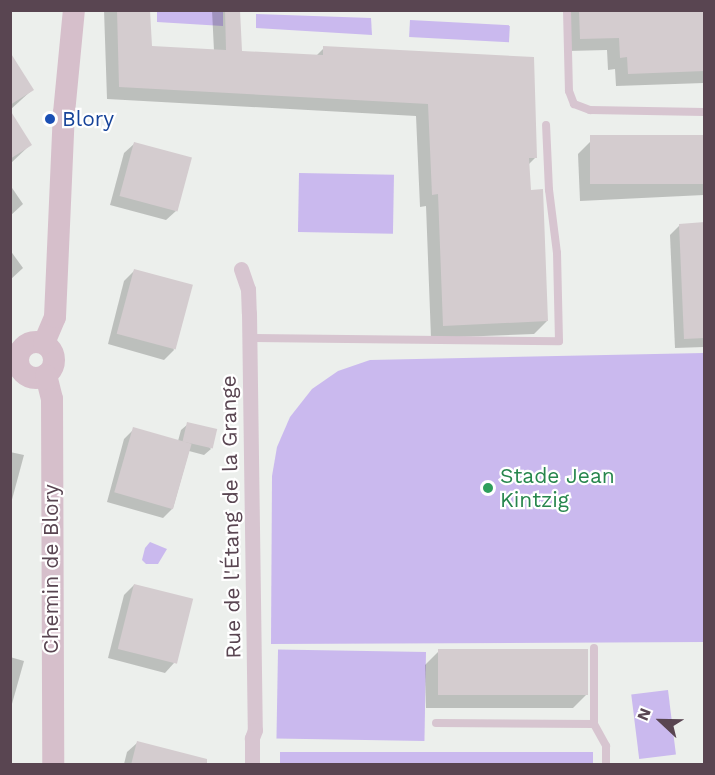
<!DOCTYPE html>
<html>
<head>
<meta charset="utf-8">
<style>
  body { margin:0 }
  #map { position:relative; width:715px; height:775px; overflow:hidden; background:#ecefec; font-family:"Work Sans",sans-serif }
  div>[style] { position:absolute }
  .green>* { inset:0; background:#cab9ee; transform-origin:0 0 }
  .shadow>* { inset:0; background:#0003 }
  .building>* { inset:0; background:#d4cccf; transform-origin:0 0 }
  .lane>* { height:8px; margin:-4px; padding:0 4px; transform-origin:4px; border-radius:4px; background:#d7c5d0 }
  .street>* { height:15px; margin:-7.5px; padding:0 7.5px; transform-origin:7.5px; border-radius:7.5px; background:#d7c5d0 }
  .secondary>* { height:22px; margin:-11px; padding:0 11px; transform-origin:11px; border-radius:11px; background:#d6bfcb }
  .secondary>.ring { margin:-11px; padding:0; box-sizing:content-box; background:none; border:22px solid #d6bfcb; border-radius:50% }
  .dots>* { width:16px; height:16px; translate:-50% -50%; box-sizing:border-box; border:3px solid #fff; border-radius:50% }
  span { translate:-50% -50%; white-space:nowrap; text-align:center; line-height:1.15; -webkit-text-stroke:4.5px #fff; paint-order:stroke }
  .transit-label { font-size:21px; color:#164399 }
  .left { translate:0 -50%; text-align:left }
  .leisure-label { font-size:21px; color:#27864d }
  .street-label { font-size:21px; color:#594551 }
  .frame { position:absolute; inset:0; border:12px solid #594551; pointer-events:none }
  .north { position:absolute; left:631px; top:691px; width:60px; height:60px; -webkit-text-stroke:4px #fff; paint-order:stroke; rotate:292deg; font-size:16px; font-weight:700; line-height:24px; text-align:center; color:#594551 }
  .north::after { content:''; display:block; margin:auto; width:21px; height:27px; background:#594551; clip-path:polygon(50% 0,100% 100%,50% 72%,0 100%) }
</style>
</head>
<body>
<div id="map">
  <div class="green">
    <div style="clip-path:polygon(157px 11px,223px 11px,223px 26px,157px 22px)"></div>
    <div style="clip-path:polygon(256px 14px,371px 18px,372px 35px,256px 28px)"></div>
    <div style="left:410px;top:20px;width:100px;height:17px;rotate:3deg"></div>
    <div style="left:299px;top:173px;width:95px;height:59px;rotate:1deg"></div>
    <div style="clip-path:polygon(704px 353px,704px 642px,271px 644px,272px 476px,277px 447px,290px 417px,312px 389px,338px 371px,370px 360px)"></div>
    <div style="clip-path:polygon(150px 542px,167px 549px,158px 564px,146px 564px,142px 560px,145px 548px)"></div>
    <div style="left:426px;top:652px;width:89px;height:148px;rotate:91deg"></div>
    <div style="left:668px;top:690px;width:65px;height:37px;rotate:83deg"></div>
    <div style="left:280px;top:752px;width:313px;height:12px"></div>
  </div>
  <div class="shadow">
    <div style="clip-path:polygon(104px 10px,149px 10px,150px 47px,214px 51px,212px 10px,239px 10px,240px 52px,316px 56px,324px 48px,536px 157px,528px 165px,529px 191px,547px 321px,534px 334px,431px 338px,426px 206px,420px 207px,416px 116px,107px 99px)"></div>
    <div style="clip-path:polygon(567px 10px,704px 10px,704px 83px,616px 86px,615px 69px,608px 70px,607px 50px,568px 51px)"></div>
    <div style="clip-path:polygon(10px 55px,32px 90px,10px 110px)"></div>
    <div style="clip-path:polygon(10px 113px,30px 145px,10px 164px)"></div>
    <div style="clip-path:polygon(704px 136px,704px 195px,580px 201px,578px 154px,591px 141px)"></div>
    <div style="clip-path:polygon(134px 144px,176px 211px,166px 220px,110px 205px,124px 153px)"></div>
    <div style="clip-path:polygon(10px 185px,23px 204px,10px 216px)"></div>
    <div style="clip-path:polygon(704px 224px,704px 347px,675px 348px,670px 235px,680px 225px)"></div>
    <div style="clip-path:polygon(10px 250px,23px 268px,10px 280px)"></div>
    <div style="clip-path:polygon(134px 271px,174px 350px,164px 360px,108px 344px,124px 281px)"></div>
    <div style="clip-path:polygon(188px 424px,211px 449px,204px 455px,189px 451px,173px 508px,163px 518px,107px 502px,124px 439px,134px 429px,178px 441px,181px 430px)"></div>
    <div style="clip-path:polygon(10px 452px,24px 455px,10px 507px)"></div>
    <div style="clip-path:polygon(134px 585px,174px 663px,165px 673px,108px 658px,124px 595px)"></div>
    <div style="clip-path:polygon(438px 652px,586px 695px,573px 708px,426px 708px,425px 665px)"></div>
    <div style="clip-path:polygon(10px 657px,24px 661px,10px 711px)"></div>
    <div style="clip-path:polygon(137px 743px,192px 764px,124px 764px,127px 752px)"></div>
  </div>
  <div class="building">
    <div style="clip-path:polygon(117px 10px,150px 10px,152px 46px,226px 50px,225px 10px,240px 10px,242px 51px,323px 55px,323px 46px,534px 57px,537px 158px,529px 158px,531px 190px,543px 189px,548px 321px,443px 326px,438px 194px,432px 195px,428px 104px,119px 87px)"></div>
    <div style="clip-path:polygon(579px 10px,705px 10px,705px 71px,628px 74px,627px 57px,620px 58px,619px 38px,580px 39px)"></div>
    <div style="clip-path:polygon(10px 52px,34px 90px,10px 105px)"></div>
    <div style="clip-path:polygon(10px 110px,32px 145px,10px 159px)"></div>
    <div style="left:705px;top:135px;width:49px;height:115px;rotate:90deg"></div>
    <div style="left:134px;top:142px;width:60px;height:56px;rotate:15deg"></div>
    <div style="clip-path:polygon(705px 222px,705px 338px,684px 339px,679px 224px)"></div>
    <div style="left:134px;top:269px;width:61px;height:67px;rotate:15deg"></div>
    <div style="left:187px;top:422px;width:31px;height:20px;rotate:13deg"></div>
    <div style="left:133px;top:427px;width:61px;height:68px;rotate:16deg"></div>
    <div style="left:134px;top:584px;width:61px;height:67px;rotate:14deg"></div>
    <div style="left:588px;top:649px;width:46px;height:150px;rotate:90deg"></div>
    <div style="clip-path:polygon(137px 741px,207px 759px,207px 765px,131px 765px)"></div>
  </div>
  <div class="lane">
    <div style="left:567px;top:10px;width:81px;rotate:88.6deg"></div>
    <div style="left:569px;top:91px;width:14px;rotate:69deg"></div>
    <div style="left:574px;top:104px;width:17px;rotate:21deg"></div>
    <div style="left:590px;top:110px;width:114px;rotate:1deg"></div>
    <div style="left:249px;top:338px;width:310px;rotate:0.6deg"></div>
    <div style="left:559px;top:341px;width:88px;rotate:-91.3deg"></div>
    <div style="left:557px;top:253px;width:64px;rotate:-97.2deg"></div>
    <div style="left:549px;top:190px;width:65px;rotate:-92.6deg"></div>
    <div style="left:594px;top:648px;width:76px;rotate:90deg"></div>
    <div style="left:436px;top:723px;width:158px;rotate:0.4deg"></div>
    <div style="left:594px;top:724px;width:25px;rotate:61deg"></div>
    <div style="left:606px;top:746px;width:18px;rotate:90deg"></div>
  </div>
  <div class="street">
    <div style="left:241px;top:269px;width:21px;rotate:71deg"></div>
    <div style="left:248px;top:289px;width:24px;rotate:88deg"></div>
    <div style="left:249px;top:313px;width:417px;rotate:89.2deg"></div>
    <div style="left:255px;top:730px;width:9px;rotate:111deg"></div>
    <div style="left:252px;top:738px;width:26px;rotate:90deg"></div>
  </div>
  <div class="secondary">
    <div class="ring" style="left:18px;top:342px;width:14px;height:14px"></div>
    <div style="left:44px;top:343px;width:28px;rotate:-67deg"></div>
    <div style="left:55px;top:317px;width:204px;rotate:-87.5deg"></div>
    <div style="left:64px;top:113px;width:103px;rotate:-84.5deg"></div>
    <div style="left:46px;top:375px;width:25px;rotate:76deg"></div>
    <div style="left:52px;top:399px;width:365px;rotate:89.8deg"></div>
  </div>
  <div class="dots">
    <div style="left:50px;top:119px;background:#1a4fb4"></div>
    <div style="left:488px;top:488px;background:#2e9e5b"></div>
  </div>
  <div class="transit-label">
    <span class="left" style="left:62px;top:119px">Blory</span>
  </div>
  <div class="leisure-label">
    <span class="left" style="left:500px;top:488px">Stade Jean<br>Kintzig</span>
  </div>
  <div class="street-label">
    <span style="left:231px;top:517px;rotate:-91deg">Rue de l'Étang de la Grange</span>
    <span style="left:51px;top:569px;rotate:-90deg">Chemin de Blory</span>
  </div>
  <div class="frame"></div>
  <div class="north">N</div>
</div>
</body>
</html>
